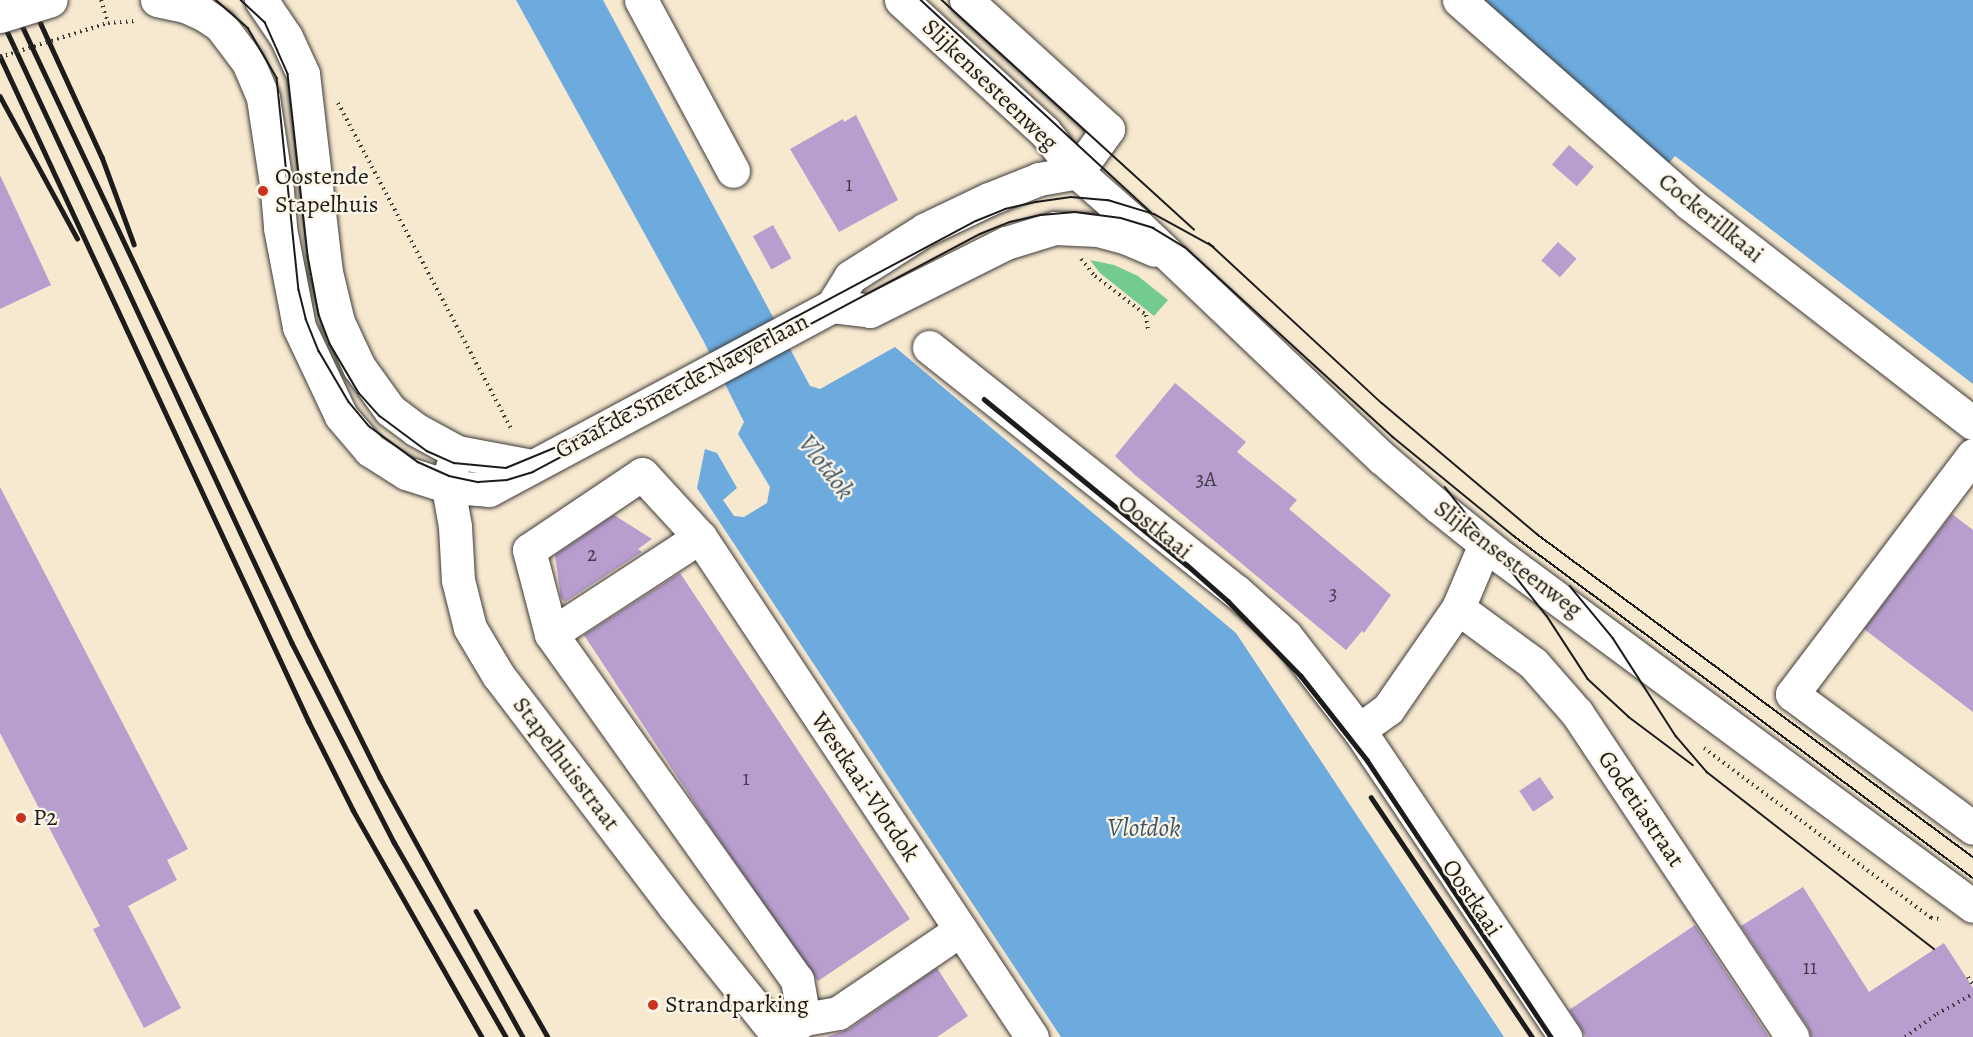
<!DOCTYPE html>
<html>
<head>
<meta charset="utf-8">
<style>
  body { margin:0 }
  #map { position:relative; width:1973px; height:1037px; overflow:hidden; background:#f7e8d0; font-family:Alegreya,serif }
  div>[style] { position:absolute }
  .green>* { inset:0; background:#74cb91 }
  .water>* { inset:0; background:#6dabdf }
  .building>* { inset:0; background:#b89ece; transform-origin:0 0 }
  .path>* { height:4px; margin-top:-2px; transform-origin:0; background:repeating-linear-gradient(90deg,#3d3b37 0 1.5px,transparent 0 6px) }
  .roads { filter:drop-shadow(0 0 2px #3d3b37) drop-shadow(0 0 2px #3d3b37) }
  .minor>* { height:33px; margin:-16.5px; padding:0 16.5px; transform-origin:16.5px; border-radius:16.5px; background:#fff }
  .tram>* { height:1.5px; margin:-0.75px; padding:0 0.75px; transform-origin:0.75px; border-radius:0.75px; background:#1c1c1c }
  .rail>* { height:4.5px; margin:-2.25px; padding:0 2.25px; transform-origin:2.25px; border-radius:2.25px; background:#1c1c1c }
  .path-bridge>* { height:4px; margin-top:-2px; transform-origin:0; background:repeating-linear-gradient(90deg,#3d3b37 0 1.5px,transparent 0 6px) }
  .bridges { filter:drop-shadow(0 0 2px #3d3b37) drop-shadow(0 0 2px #3d3b37) }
  .minor-bridge>* { height:33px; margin:-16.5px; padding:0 16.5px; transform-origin:16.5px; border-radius:16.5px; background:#fff }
  .dots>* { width:16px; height:16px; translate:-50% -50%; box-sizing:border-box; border:3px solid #fcf5e5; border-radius:50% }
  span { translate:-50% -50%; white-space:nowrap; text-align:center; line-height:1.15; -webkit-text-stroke:4.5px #fcf5e5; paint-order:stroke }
  .number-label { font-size:21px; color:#433c48 }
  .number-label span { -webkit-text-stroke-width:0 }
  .street-label { font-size:24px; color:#1c1c1c }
  .poi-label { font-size:24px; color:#1c1c1c }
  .left { translate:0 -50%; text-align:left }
  .water-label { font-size:26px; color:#3c556a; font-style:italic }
</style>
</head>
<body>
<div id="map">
  <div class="green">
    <div style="clip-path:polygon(1090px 260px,1114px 265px,1138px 276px,1168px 300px,1154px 316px,1100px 273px)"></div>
  </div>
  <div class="water">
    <div style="clip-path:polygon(516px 0,603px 0,810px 386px,820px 389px,895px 347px,1236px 633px,1504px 1037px,1061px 1037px,697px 488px,705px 449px,717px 453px,737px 488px,723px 500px,734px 516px,744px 517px,767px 503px,770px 487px,738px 434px,744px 422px,703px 340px)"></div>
    <div style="clip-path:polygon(1470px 0,1973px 0,1973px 384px,1675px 156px,1661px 173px)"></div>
  </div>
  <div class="building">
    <div style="clip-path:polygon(856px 115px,898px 200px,839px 232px,790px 149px,843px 119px,844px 122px)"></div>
    <div style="left:1569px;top:145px;width:33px;height:26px;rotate:41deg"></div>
    <div style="clip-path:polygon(0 175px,51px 285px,0 309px)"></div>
    <div style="left:773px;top:225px;width:38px;height:23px;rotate:61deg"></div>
    <div style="left:1558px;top:242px;width:25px;height:25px;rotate:42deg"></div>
    <div style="clip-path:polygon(1175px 383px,1246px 442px,1237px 452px,1297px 500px,1289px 509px,1391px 595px,1364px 633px,1362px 631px,1346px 650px,1135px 475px,1115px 456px)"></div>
    <div style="clip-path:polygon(0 487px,188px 849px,167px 860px,177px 880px,128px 906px,181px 1008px,144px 1028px,93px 929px,100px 926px,0 733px)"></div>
    <div style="clip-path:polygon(1952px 514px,1973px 530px,1973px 712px,1864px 629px)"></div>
    <div style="clip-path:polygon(614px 515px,652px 539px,638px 549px,642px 552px,565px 602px,561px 598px,555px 555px)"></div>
    <div style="clip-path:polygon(680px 573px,910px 919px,818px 981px,707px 822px,584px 635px)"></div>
    <div style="left:1540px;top:777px;width:25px;height:25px;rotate:56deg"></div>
    <div style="clip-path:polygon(1803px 887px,1869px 992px,1944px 943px,1973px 988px,1973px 1037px,1811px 1037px,1808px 1027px,1741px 926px)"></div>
    <div style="clip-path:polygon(1695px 925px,1769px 1037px,1586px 1037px,1569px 1010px)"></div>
    <div style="clip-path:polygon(937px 968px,968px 1016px,937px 1037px,826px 1037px,849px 1029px)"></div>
  </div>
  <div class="path">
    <div style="left:101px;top:0;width:24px;rotate:73deg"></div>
    <div style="left:108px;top:23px;width:27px;rotate:-4deg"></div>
    <div style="left:338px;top:103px;width:370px;rotate:62deg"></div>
    <div style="left:1081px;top:259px;width:22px;rotate:51deg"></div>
    <div style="left:1095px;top:276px;width:64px;rotate:37.4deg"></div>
    <div style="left:1146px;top:315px;width:14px;rotate:82deg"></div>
    <div style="left:1704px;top:748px;width:284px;rotate:36.8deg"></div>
    <div style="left:1931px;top:918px;width:8px;rotate:7deg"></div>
    <div style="left:1968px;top:977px;width:9px;rotate:58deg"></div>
    <div style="left:1905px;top:1037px;width:39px;rotate:-36deg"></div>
    <div style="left:1937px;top:1014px;width:41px;rotate:-29.1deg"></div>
  </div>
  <div class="roads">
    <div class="minor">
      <div style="left:157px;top:0;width:29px;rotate:12deg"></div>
      <div style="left:185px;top:6px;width:20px;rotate:24deg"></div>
      <div style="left:203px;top:14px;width:20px;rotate:33deg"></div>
      <div style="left:220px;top:25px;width:46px;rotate:52.9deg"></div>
      <div style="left:248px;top:62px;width:39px;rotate:67deg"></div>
      <div style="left:263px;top:98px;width:94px;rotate:81.4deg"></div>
      <div style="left:277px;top:191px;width:37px;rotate:85deg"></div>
      <div style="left:280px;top:228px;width:101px;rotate:79.1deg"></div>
      <div style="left:299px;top:327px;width:98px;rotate:64.7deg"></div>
      <div style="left:341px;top:416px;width:45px;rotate:49.5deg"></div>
      <div style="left:370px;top:450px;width:43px;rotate:32.6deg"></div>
      <div style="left:406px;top:473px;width:46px;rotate:17.7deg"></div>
      <div style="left:450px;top:487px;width:39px;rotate:4deg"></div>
      <div style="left:489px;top:490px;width:389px;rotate:-28.2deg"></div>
      <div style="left:832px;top:306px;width:34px;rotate:-58deg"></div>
      <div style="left:850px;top:277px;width:88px;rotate:-32.4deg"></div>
      <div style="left:924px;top:230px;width:72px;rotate:-25.5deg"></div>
      <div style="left:989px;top:199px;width:54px;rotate:-21.8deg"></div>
      <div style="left:1039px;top:179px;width:39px;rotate:-10deg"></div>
      <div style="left:261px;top:0;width:45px;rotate:56deg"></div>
      <div style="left:286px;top:37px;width:41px;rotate:65.3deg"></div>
      <div style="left:303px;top:74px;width:199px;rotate:83.4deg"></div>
      <div style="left:326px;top:272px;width:51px;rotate:76.5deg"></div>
      <div style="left:338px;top:322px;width:50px;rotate:65deg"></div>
      <div style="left:359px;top:367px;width:53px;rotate:54.2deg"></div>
      <div style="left:390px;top:410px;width:31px;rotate:37deg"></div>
      <div style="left:415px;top:429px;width:48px;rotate:28.7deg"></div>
      <div style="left:457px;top:452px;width:76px;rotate:10.6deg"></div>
      <div style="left:641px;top:0;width:194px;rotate:61.7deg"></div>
      <div style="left:901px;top:0;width:195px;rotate:42.5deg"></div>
      <div style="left:1045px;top:132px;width:51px;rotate:51.3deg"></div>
      <div style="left:1077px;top:172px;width:76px;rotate:41.3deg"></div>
      <div style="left:1134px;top:222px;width:342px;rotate:43.6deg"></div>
      <div style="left:1382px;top:458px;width:75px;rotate:40.7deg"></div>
      <div style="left:1439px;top:507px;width:83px;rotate:38.7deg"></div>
      <div style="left:1504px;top:559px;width:583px;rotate:36.5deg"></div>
      <div style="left:966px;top:0;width:192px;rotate:42.3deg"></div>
      <div style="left:1108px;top:129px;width:53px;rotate:125.8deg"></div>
      <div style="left:1459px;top:0;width:307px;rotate:41.4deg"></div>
      <div style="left:1689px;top:203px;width:359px;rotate:37.8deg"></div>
      <div style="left:832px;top:306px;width:38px;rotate:7deg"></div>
      <div style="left:870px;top:311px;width:152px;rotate:-26.6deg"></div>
      <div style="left:1006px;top:243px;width:51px;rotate:-17deg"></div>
      <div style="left:1055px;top:228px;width:43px;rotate:2.7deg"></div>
      <div style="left:1098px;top:230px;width:30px;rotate:15deg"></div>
      <div style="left:1127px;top:238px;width:30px;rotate:23deg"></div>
      <div style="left:929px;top:347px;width:392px;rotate:38.5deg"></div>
      <div style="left:1236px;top:591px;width:67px;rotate:42deg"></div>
      <div style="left:1286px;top:636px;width:119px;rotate:52.2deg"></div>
      <div style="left:1359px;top:730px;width:370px;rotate:56.1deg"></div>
      <div style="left:457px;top:452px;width:25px;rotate:108deg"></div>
      <div style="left:449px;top:476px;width:22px;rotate:87deg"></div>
      <div style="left:450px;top:498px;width:29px;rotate:80deg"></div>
      <div style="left:455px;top:527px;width:53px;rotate:86.8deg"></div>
      <div style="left:458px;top:580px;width:49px;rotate:76deg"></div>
      <div style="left:470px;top:628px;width:55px;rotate:59.2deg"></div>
      <div style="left:498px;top:675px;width:289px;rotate:52.7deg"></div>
      <div style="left:673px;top:905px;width:169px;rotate:51.2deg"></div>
      <div style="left:1973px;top:455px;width:300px;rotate:127.1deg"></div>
      <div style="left:1792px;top:694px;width:225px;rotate:36.5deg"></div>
      <div style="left:1458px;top:608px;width:93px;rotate:36.3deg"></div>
      <div style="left:1533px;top:663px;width:67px;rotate:48.7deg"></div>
      <div style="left:1577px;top:713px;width:389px;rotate:56.4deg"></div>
      <div style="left:551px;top:634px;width:178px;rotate:-33.1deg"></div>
      <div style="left:1359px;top:730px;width:36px;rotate:-36deg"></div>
      <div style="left:1388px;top:709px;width:123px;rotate:-55.3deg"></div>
      <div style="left:1458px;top:608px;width:69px;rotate:-67.1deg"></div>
      <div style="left:804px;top:1019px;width:35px;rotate:-10deg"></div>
      <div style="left:838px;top:1013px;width:148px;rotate:-34.2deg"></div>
      <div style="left:779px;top:1036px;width:30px;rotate:-34deg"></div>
      <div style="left:804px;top:1019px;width:40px;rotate:-100deg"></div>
      <div style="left:797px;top:980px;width:425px;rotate:-125.4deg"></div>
      <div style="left:551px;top:634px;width:87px;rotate:-104.7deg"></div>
      <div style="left:529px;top:550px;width:136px;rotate:-33.9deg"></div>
      <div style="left:642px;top:474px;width:86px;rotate:47.4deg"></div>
      <div style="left:700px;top:537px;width:600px;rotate:56.42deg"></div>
    </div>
  </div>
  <div class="tram">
    <div style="left:216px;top:0;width:43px;rotate:41.2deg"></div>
    <div style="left:248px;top:28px;width:58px;rotate:59.9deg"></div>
    <div style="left:277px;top:78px;width:213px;rotate:84.1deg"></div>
    <div style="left:299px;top:290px;width:30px;rotate:76deg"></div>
    <div style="left:306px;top:319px;width:35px;rotate:68deg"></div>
    <div style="left:319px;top:351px;width:59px;rotate:59.5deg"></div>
    <div style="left:349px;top:402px;width:31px;rotate:50deg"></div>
    <div style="left:369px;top:426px;width:61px;rotate:36.3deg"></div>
    <div style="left:418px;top:462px;width:34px;rotate:24deg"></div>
    <div style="left:449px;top:476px;width:30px;rotate:12deg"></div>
    <div style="left:478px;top:482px;width:29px;rotate:-4deg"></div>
    <div style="left:507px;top:480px;width:27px;rotate:-17deg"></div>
    <div style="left:533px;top:472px;width:506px;rotate:-28.03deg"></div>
    <div style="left:980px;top:234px;width:32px;rotate:-22deg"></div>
    <div style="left:1010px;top:222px;width:32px;rotate:-13deg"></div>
    <div style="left:1041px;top:215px;width:34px;rotate:-5deg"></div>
    <div style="left:1075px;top:212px;width:46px;rotate:7.4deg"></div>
    <div style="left:1121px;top:218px;width:34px;rotate:17deg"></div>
    <div style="left:1153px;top:228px;width:37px;rotate:31deg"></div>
    <div style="left:1185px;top:247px;width:282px;rotate:42.4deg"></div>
    <div style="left:1393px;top:437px;width:156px;rotate:39.3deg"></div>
    <div style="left:1514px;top:536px;width:572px;rotate:36.69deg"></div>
    <div style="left:241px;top:0;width:33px;rotate:43deg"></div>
    <div style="left:265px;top:22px;width:57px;rotate:66.1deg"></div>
    <div style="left:288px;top:74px;width:183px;rotate:83.7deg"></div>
    <div style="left:308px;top:256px;width:60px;rotate:79.4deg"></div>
    <div style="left:319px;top:315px;width:31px;rotate:69deg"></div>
    <div style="left:330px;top:344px;width:57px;rotate:59.4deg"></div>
    <div style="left:359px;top:393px;width:31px;rotate:48deg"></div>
    <div style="left:380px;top:416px;width:59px;rotate:36.7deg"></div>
    <div style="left:427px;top:451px;width:30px;rotate:24deg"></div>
    <div style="left:454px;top:463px;width:52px;rotate:5.5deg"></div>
    <div style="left:506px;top:468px;width:57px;rotate:-22.5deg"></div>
    <div style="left:559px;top:446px;width:270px;rotate:-28.6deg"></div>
    <div style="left:796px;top:317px;width:204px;rotate:-28.1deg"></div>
    <div style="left:976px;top:221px;width:31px;rotate:-22deg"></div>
    <div style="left:1005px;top:209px;width:32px;rotate:-13deg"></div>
    <div style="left:1036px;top:202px;width:35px;rotate:-8deg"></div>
    <div style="left:1071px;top:197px;width:37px;rotate:5deg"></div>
    <div style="left:1108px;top:200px;width:48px;rotate:16.9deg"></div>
    <div style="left:1154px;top:214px;width:68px;rotate:28.8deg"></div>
    <div style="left:921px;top:0;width:313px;rotate:42.7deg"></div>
    <div style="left:942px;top:0;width:341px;rotate:42.3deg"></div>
    <div style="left:1209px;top:243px;width:236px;rotate:42.8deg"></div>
    <div style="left:1382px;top:403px;width:203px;rotate:40.2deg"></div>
    <div style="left:1537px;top:534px;width:543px;rotate:36.53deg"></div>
    <div style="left:1445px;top:487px;width:164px;rotate:51.7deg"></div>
    <div style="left:1547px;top:616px;width:75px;rotate:56.9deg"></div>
    <div style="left:1588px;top:679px;width:56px;rotate:42.8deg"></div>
    <div style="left:1629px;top:717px;width:80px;rotate:36.9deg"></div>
    <div style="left:1570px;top:586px;width:67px;rotate:50.4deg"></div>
    <div style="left:1613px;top:638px;width:117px;rotate:57.3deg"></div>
    <div style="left:1676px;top:736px;width:48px;rotate:49.3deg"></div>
    <div style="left:1707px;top:772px;width:288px;rotate:37.9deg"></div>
  </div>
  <div class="rail">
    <div style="left:10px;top:0;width:701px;rotate:64.75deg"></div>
    <div style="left:309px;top:634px;width:160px;rotate:63.6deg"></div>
    <div style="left:380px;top:777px;width:297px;rotate:61.2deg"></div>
    <div style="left:30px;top:0;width:173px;rotate:65.4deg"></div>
    <div style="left:102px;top:157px;width:93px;rotate:69.8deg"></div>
    <div style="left:0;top:16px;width:692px;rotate:65.03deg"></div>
    <div style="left:292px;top:643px;width:224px;rotate:62.9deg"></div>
    <div style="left:394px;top:842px;width:225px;rotate:60.1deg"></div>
    <div style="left:0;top:56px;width:734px;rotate:65.11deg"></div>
    <div style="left:309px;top:722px;width:98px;rotate:63.4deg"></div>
    <div style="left:353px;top:810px;width:261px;rotate:60.4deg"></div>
    <div style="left:0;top:96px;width:162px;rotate:61.5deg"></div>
    <div style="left:984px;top:399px;width:262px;rotate:39.3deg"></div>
    <div style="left:1187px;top:565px;width:55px;rotate:41.3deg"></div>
    <div style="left:1228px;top:601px;width:105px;rotate:45.8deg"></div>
    <div style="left:1301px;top:676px;width:107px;rotate:51.8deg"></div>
    <div style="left:1367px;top:760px;width:333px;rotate:56.4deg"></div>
    <div style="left:1371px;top:797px;width:289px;rotate:56.1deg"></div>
    <div style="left:476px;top:911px;width:145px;rotate:60.3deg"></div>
  </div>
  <div class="path-bridge">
    <div style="left:0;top:57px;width:113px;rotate:-17.5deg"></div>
  </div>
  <div class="bridges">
    <div class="minor-bridge">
      <div style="left:0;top:16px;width:53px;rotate:-17.4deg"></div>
    </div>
  </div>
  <div class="dots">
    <div style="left:263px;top:191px;background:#c8321e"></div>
    <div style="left:21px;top:818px;background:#c8321e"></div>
    <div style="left:653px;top:1005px;background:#c8321e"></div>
  </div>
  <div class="number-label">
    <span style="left:849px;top:184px">1</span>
    <span style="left:1206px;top:479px">3A</span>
    <span style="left:592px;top:554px">2</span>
    <span style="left:1333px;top:593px">3</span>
    <span style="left:746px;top:778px">1</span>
    <span style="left:1810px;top:967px">11</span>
  </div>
  <div class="street-label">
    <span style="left:990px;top:85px;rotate:44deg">Slijkensesteenweg</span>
    <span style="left:1711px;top:218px;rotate:39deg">Cockerillkaai</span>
    <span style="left:682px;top:386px;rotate:-28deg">Graaf de Smet de Naeyerlaan</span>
    <span style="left:1155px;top:527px;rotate:39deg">Oostkaai</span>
    <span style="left:1508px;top:559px;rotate:37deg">Slijkensesteenweg</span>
    <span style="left:566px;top:764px;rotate:53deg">Stapelhuisstraat</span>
    <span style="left:865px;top:787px;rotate:56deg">Westkaai-Vlotdok</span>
    <span style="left:1641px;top:809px;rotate:56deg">Godetiastraat</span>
    <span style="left:1472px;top:898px;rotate:56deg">Oostkaai</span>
  </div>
  <div class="poi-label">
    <span class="left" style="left:275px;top:191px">Oostende<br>Stapelhuis</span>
    <span class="left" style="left:33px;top:818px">P2</span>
    <span class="left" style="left:665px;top:1005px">Strandparking</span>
  </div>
  <div class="water-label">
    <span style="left:826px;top:467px;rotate:52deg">Vlotdok</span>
    <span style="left:1144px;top:828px">Vlotdok</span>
  </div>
</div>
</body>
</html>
